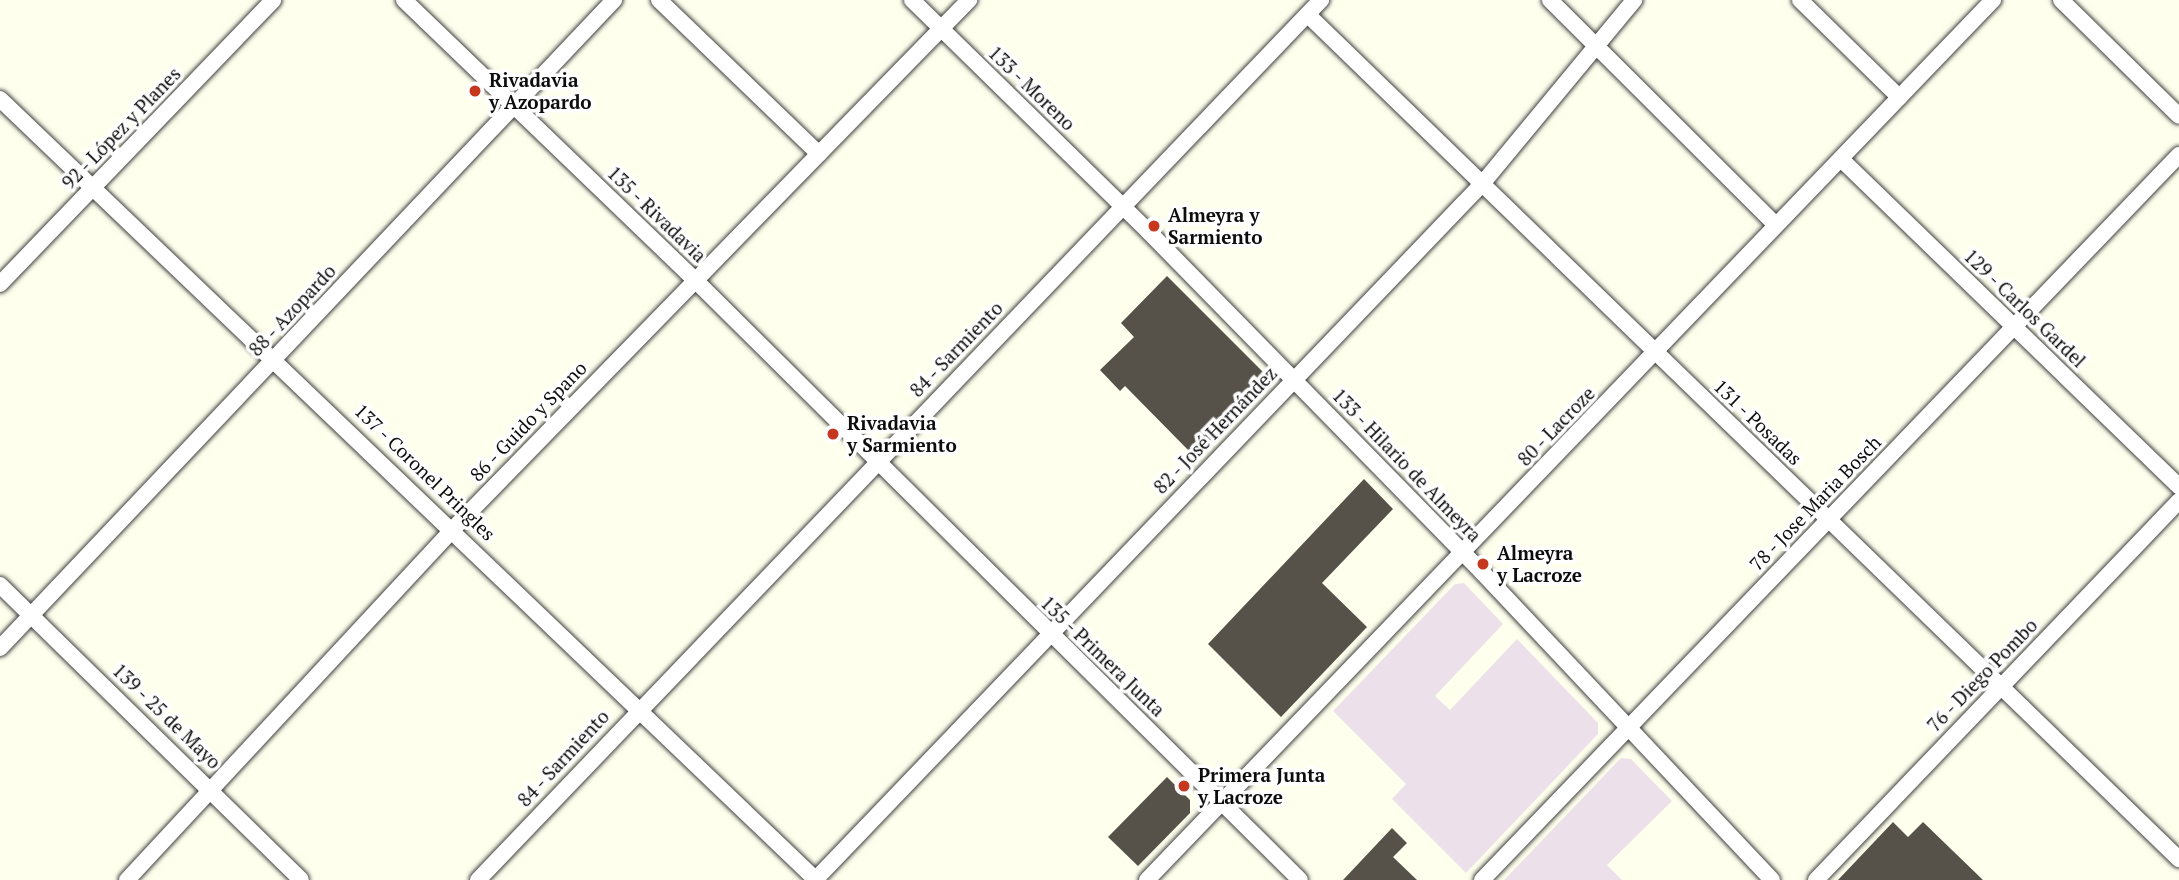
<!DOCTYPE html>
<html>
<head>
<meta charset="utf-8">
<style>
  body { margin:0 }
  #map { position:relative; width:2179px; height:880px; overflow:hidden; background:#ffffed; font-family:"PT Serif",serif }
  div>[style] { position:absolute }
  .industrial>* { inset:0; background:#ece1eb }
  .building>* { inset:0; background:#565149 }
  .roads { filter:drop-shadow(0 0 2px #404040) drop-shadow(0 0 2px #404040) }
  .minor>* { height:16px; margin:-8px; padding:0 8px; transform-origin:8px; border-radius:8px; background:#fff }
  .dots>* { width:19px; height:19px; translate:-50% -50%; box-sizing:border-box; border:4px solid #fff; border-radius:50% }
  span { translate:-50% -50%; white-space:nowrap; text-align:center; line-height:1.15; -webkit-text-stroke:7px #fff; paint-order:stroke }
  .poi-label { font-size:19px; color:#0d0d0d; font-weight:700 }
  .left { translate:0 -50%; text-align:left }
  .street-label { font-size:19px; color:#0d0d0d }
</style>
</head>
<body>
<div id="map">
  <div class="industrial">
    <div style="clip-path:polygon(1464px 583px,1503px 624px,1435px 696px,1450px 710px,1517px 639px,1598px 723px,1598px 734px,1466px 873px,1392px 799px,1406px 784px,1333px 711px,1455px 584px)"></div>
    <div style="clip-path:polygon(1621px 758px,1631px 759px,1672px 801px,1607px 865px,1622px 880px,1504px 880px)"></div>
  </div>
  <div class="building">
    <div style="clip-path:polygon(1167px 276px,1270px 379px,1195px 457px,1125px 386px,1120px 391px,1100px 370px,1134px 337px,1121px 323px)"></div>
    <div style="clip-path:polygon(1364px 479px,1393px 509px,1322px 583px,1367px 627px,1281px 717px,1208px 644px)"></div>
    <div style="clip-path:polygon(1167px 777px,1190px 800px,1190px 813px,1138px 866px,1108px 837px)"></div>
    <div style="clip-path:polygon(1893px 822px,1908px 837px,1923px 822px,1983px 880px,1838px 880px)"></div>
    <div style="clip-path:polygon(1392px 828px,1407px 843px,1393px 857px,1417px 880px,1343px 880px)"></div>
  </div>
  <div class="roads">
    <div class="minor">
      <div style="left:404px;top:0;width:402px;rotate:43.9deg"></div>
      <div style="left:694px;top:279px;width:853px;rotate:44.76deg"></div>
      <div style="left:659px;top:0;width:222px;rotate:43.9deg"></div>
      <div style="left:912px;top:0;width:332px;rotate:44.4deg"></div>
      <div style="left:1149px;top:232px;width:474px;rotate:45.6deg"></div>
      <div style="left:1481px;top:571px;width:424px;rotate:46.7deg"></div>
      <div style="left:1550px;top:0;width:317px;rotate:44.9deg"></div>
      <div style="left:1800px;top:0;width:139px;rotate:44.4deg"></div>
      <div style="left:2061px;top:0;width:165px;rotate:44.5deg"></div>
      <div style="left:1308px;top:15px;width:1213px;rotate:44.1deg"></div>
      <div style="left:0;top:99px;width:1130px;rotate:43.74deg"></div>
      <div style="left:1841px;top:159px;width:471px;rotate:44.1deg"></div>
      <div style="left:0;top:284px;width:394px;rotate:-46.1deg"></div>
      <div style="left:0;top:585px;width:421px;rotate:44.4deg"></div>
      <div style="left:0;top:648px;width:893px;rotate:-46.54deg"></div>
      <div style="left:127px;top:880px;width:480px;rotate:-47.1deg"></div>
      <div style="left:454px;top:528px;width:738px;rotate:-45.71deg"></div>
      <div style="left:478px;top:880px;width:1219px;rotate:-46.23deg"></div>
      <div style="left:815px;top:880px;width:964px;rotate:-46.22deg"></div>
      <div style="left:1482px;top:184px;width:239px;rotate:-50.4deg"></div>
      <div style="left:1147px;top:880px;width:1221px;rotate:-46.13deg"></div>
      <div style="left:1482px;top:880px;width:1006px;rotate:-46.13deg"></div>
      <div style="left:1816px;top:880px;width:525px;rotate:-46.24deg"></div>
    </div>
  </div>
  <div class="dots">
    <div style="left:475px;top:91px;background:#c5381d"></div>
    <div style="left:1154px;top:226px;background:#c5381d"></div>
    <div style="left:833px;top:434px;background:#c5381d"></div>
    <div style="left:1483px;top:564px;background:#c5381d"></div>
    <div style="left:1184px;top:786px;background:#c5381d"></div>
  </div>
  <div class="poi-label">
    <span class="left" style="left:489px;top:91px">Rivadavia<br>y Azopardo</span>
    <span class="left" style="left:1168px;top:226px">Almeyra y<br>Sarmiento</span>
    <span class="left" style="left:847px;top:434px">Rivadavia<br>y Sarmiento</span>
    <span class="left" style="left:1497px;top:564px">Almeyra<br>y Lacroze</span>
    <span class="left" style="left:1198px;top:786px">Primera Junta<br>y Lacroze</span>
  </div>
  <div class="street-label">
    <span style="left:1032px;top:88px;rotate:44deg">133 - Moreno</span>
    <span style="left:121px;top:128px;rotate:-46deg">92 - López y Planes</span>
    <span style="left:657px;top:214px;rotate:44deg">135 - Rivadavia</span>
    <span style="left:2025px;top:308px;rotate:44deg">129 - Carlos Gardel</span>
    <span style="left:292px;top:310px;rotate:-47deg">88 - Azopardo</span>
    <span style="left:956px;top:349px;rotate:-46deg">84 - Sarmiento</span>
    <span style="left:528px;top:421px;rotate:-46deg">86 - Guido y Spano</span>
    <span style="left:1758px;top:422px;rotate:44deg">131 - Posadas</span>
    <span style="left:1556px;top:426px;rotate:-46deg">80 - Lacroze</span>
    <span style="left:1215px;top:430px;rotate:-46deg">82 - José Hernández</span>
    <span style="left:1407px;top:465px;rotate:46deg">133 - Hilario de Almeyra</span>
    <span style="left:425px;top:472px;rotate:44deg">137 - Coronel Pringles</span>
    <span style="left:1815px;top:503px;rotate:-46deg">78 - Jose Maria Bosch</span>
    <span style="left:1103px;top:656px;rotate:44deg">135 - Primera Junta</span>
    <span style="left:1982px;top:675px;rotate:-46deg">76 - Diego Pombo</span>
    <span style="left:167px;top:716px;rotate:44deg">139 - 25 de Mayo</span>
    <span style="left:563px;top:758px;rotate:-47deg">84 - Sarmiento</span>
  </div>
</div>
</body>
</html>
